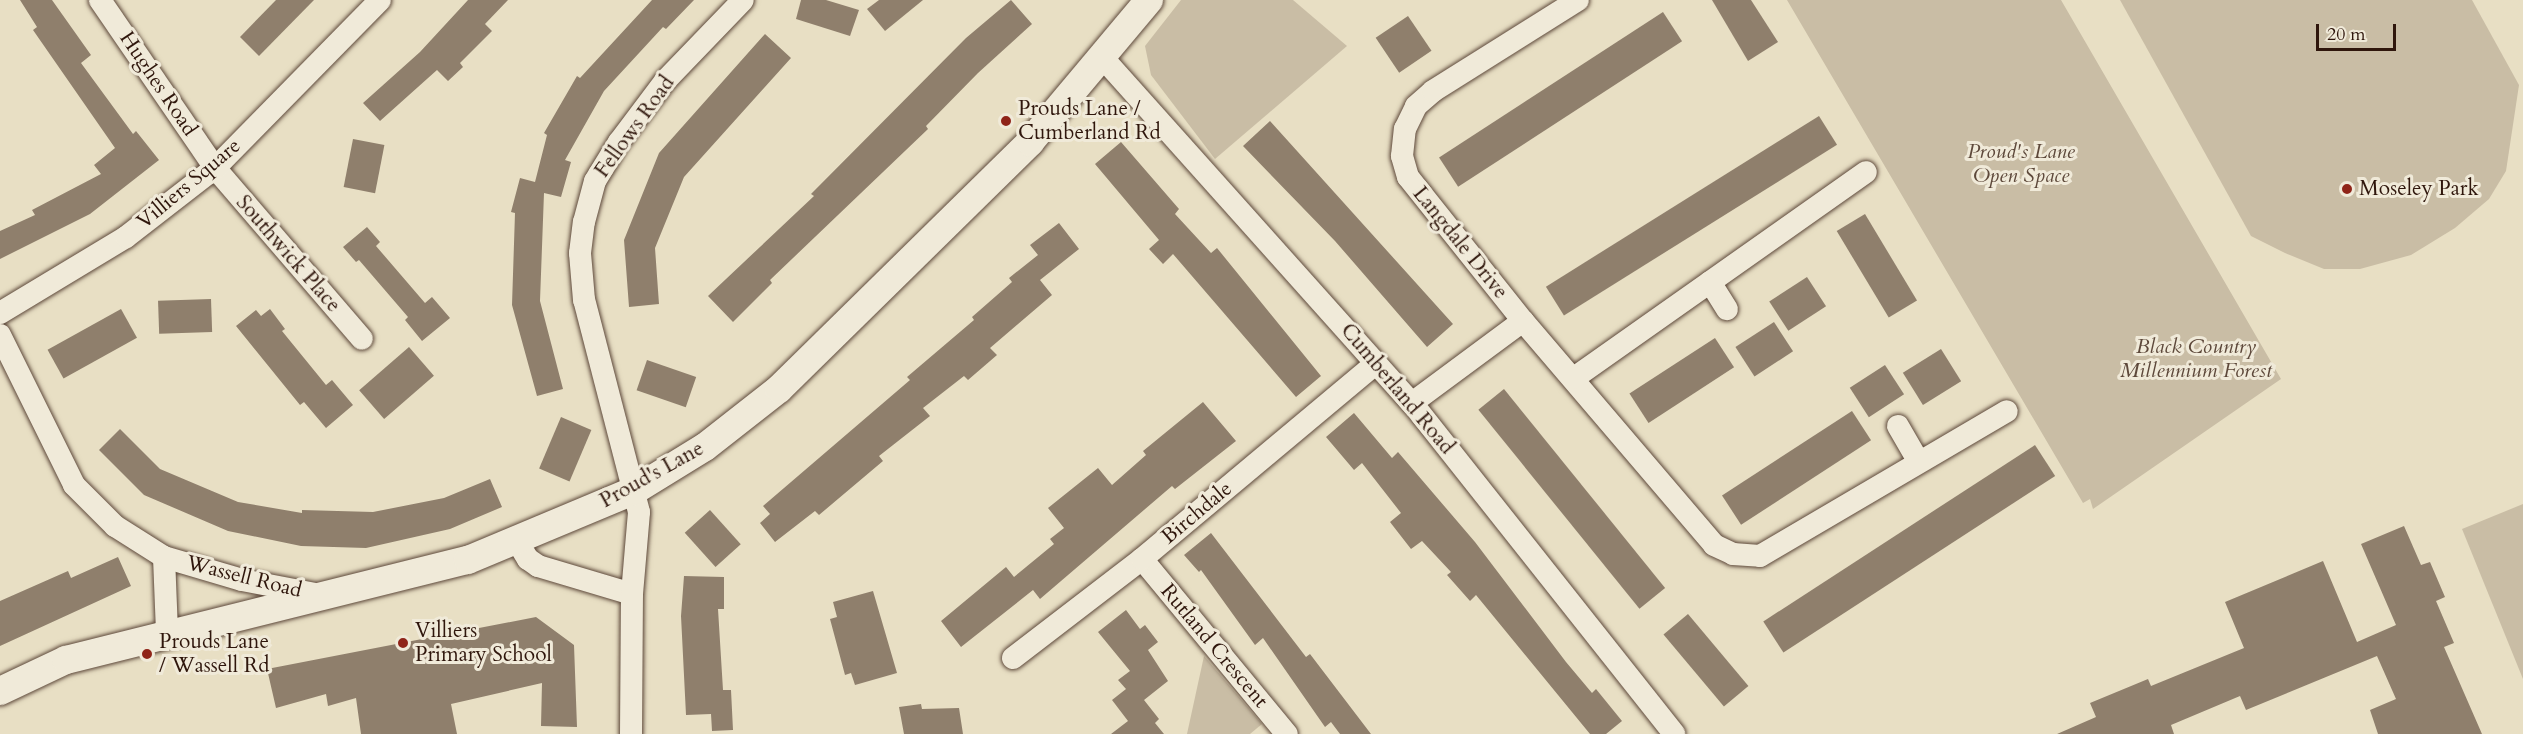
<!DOCTYPE html>
<html>
<head>
<meta charset="utf-8">
<style>
  body { margin:0 }
  #map { position:relative; width:2523px; height:734px; overflow:hidden; background:#e8dfc4; font-family:Cardo,serif }
  div>[style] { position:absolute }
  .green>* { inset:0; background:#c9bda5 }
  .building>* { inset:0; background:#8f7f6c; transform-origin:0 0 }
  .roads { filter:drop-shadow(0 0 2px #5d483a) drop-shadow(0 0 2px #5d483a) }
  .minor>* { height:22px; margin:-11px; padding:0 11px; transform-origin:11px; border-radius:11px; background:#f0ead9 }
  .tertiary>* { height:28px; margin:-14px; padding:0 14px; transform-origin:14px; border-radius:14px; background:#f0ead9 }
  .dots>* { width:16px; height:16px; translate:-50% -50%; box-sizing:border-box; border:3px solid #f0ead9; border-radius:50% }
  span { translate:-50% -50%; white-space:nowrap; text-align:center; line-height:1.15; -webkit-text-stroke:6px #f0ead9; paint-order:stroke }
  .street-label { font-size:21px; color:#2f160c }
  .poi-label { font-size:21px; color:#2f160c }
  .left { translate:0 -50%; text-align:left }
  .park-label { font-size:21px; color:#5d483a; font-style:italic }
  .scale { position:absolute; left:2316px; top:24px; width:80px; height:27px; box-sizing:border-box; border:3px solid #2f160c; border-top:0; padding-left:8px; font-size:18px; line-height:21px; white-space:nowrap; color:#2f160c; -webkit-text-stroke:4px #f0ead9; paint-order:stroke }
</style>
</head>
<body>
<div id="map">
  <div class="green">
    <div style="clip-path:polygon(1181px 0,1293px 0,1347px 46px,1215px 159px,1151px 75px,1145px 46px)"></div>
    <div style="clip-path:polygon(1787px 0,2061px 0,2281px 379px,2093px 509px,2090px 499px,2083px 503px)"></div>
    <div style="clip-path:polygon(2120px 0,2472px 0,2519px 85px,2506px 171px,2489px 199px,2455px 228px,2411px 255px,2360px 269px,2324px 269px,2285px 253px,2251px 236px)"></div>
    <div style="clip-path:polygon(2523px 504px,2523px 679px,2462px 529px)"></div>
    <div style="clip-path:polygon(1204px 656px,1262px 724px,1250px 734px,1187px 734px)"></div>
  </div>
  <div class="building">
    <div style="clip-path:polygon(20px 0,52px 0,91px 55px,81px 63px,133px 134px,136px 131px,159px 160px,90px 214px,0 259px,0 231px,35px 215px,32px 210px,101px 174px,94px 165px,115px 148px,33px 30px,37px 27px)"></div>
    <div style="clip-path:polygon(276px 0,314px 0,259px 56px,240px 37px)"></div>
    <div style="clip-path:polygon(468px 0,508px 0,485px 24px,492px 31px,460px 63px,463px 67px,448px 81px,437px 70px,380px 121px,363px 103px,420px 52px)"></div>
    <div style="clip-path:polygon(652px 0,694px 0,666px 29px,663px 27px,604px 91px,565px 160px,571px 162px,561px 197px,544px 193px,540px 301px,563px 389px,537px 396px,512px 305px,515px 213px,511px 212px,520px 178px,535px 182px,547px 135px,544px 133px,577px 76px,580px 78px)"></div>
    <div style="clip-path:polygon(801px 0,826px 0,859px 10px,850px 36px,796px 19px)"></div>
    <div style="clip-path:polygon(879px 0,923px 0,885px 31px,867px 9px)"></div>
    <div style="clip-path:polygon(1011px 0,1032px 24px,978px 73px,926px 126px,928px 129px,770px 280px,772px 283px,733px 322px,708px 296px,814px 196px,811px 194px,966px 38px)"></div>
    <div style="clip-path:polygon(1712px 0,1751px 0,1778px 42px,1748px 61px)"></div>
    <div style="left:1663px;top:12px;width:35px;height:267px;rotate:57deg"></div>
    <div style="left:1408px;top:16px;width:42px;height:39px;rotate:56deg"></div>
    <div style="clip-path:polygon(765px 34px,791px 58px,684px 177px,655px 248px,659px 304px,629px 307px,624px 240px,659px 153px)"></div>
    <div style="left:1819px;top:116px;width:34px;height:322px;rotate:58deg"></div>
    <div style="clip-path:polygon(1270px 121px,1453px 324px,1427px 347px,1335px 241px,1243px 146px)"></div>
    <div style="left:353px;top:139px;width:32px;height:49px;rotate:11deg"></div>
    <div style="clip-path:polygon(1121px 142px,1179px 209px,1175px 214px,1211px 253px,1217px 248px,1321px 376px,1296px 397px,1173px 254px,1163px 264px,1149px 249px,1159px 240px,1095px 164px)"></div>
    <div style="left:1865px;top:214px;width:101px;height:33px;rotate:59deg"></div>
    <div style="clip-path:polygon(1059px 223px,1079px 249px,1040px 280px,1052px 295px,990px 348px,997px 355px,968px 380px,964px 376px,923px 408px,930px 416px,879px 456px,883px 461px,819px 515px,815px 511px,775px 542px,760px 523px,770px 514px,763px 506px,910px 380px,907px 377px,974px 320px,972px 317px,1012px 282px,1009px 278px,1038px 255px,1030px 245px)"></div>
    <div style="clip-path:polygon(367px 227px,380px 242px,376px 246px,425px 303px,432px 297px,450px 318px,422px 341px,405px 320px,408px 317px,359px 260px,356px 262px,343px 247px)"></div>
    <div style="left:1807px;top:277px;width:35px;height:45px;rotate:57deg"></div>
    <div style="left:211px;top:299px;width:33px;height:53px;rotate:88deg"></div>
    <div style="left:121px;top:309px;width:33px;height:84px;rotate:61deg"></div>
    <div style="clip-path:polygon(270px 309px,285px 329px,282px 331px,326px 385px,332px 380px,353px 405px,326px 428px,304px 402px,300px 405px,236px 326px,256px 310px,261px 316px)"></div>
    <div style="left:1774px;top:322px;width:35px;height:46px;rotate:57deg"></div>
    <div style="left:1715px;top:338px;width:35px;height:102px;rotate:57deg"></div>
    <div style="left:409px;top:347px;width:38px;height:66px;rotate:49deg"></div>
    <div style="left:1941px;top:349px;width:38px;height:45px;rotate:58deg"></div>
    <div style="left:647px;top:360px;width:52px;height:32px;rotate:19deg"></div>
    <div style="left:1885px;top:365px;width:35px;height:42px;rotate:57deg"></div>
    <div style="left:1504px;top:389px;width:256px;height:33px;rotate:51deg"></div>
    <div style="clip-path:polygon(1203px 402px,1236px 441px,1175px 489px,1172px 486px,1040px 599px,1033px 590px,961px 647px,941px 621px,1006px 567px,1014px 577px,1054px 544px,1050px 539px,1064px 528px,1048px 508px,1098px 468px,1112px 485px,1146px 455px,1143px 451px)"></div>
    <div style="left:1852px;top:411px;width:35px;height:155px;rotate:57deg"></div>
    <div style="clip-path:polygon(1354px 413px,1392px 458px,1398px 452px,1475px 542px,1566px 662px,1592px 693px,1596px 689px,1622px 721px,1606px 734px,1590px 734px,1476px 595px,1470px 601px,1447px 575px,1451px 572px,1422px 541px,1411px 549px,1390px 522px,1401px 513px,1362px 463px,1354px 470px,1326px 437px)"></div>
    <div style="left:561px;top:417px;width:33px;height:56px;rotate:23deg"></div>
    <div style="clip-path:polygon(120px 429px,160px 469px,238px 502px,302px 513px,302px 510px,373px 512px,444px 498px,490px 479px,502px 507px,450px 529px,366px 548px,301px 546px,228px 531px,144px 495px,99px 450px)"></div>
    <div style="left:2035px;top:445px;width:37px;height:324px;rotate:57deg"></div>
    <div style="left:710px;top:510px;width:46px;height:34px;rotate:48deg"></div>
    <div style="clip-path:polygon(2404px 526px,2421px 565px,2430px 562px,2445px 597px,2436px 601px,2454px 643px,2444px 647px,2482px 734px,2378px 734px,2370px 710px,2396px 699px,2377px 656px,2246px 710px,2240px 696px,2171px 725px,2174px 734px,2057px 734px,2096px 717px,2090px 703px,2148px 679px,2151px 686px,2244px 648px,2225px 602px,2323px 561px,2357px 642px,2396px 625px,2361px 544px)"></div>
    <div style="clip-path:polygon(1211px 533px,1306px 657px,1310px 654px,1371px 734px,1340px 734px,1331px 722px,1325px 727px,1263px 638px,1255px 645px,1201px 570px,1199px 572px,1184px 555px)"></div>
    <div style="clip-path:polygon(118px 557px,131px 586px,0 646px,0 601px,68px 571px,71px 578px)"></div>
    <div style="clip-path:polygon(684px 576px,724px 577px,724px 609px,718px 609px,723px 690px,731px 690px,733px 730px,712px 731px,711px 714px,686px 715px,681px 616px)"></div>
    <div style="clip-path:polygon(873px 591px,897px 673px,855px 685px,851px 673px,845px 675px,830px 619px,837px 617px,833px 602px)"></div>
    <div style="clip-path:polygon(1126px 610px,1140px 629px,1145px 625px,1158px 642px,1148px 650px,1168px 681px,1144px 700px,1159px 719px,1155px 723px,1164px 734px,1111px 734px,1128px 721px,1112px 700px,1126px 689px,1118px 680px,1130px 671px,1098px 632px)"></div>
    <div style="left:1688px;top:614px;width:94px;height:32px;rotate:50deg"></div>
    <div style="clip-path:polygon(536px 617px,574px 645px,577px 727px,541px 726px,542px 683px,451px 704px,457px 734px,361px 734px,356px 698px,328px 706px,326px 694px,276px 708px,267px 669px)"></div>
    <div style="clip-path:polygon(921px 704px,922px 709px,959px 708px,963px 734px,904px 734px,899px 707px)"></div>
  </div>
  <div class="roads">
    <div class="minor">
      <div style="left:100px;top:0;width:204px;rotate:55.6deg"></div>
      <div style="left:215px;top:168px;width:225px;rotate:49.3deg"></div>
      <div style="left:1103px;top:58px;width:463px;rotate:48.2deg"></div>
      <div style="left:1412px;top:403px;width:422px;rotate:51.6deg"></div>
      <div style="left:1710px;top:282px;width:32px;rotate:58deg"></div>
      <div style="left:0;top:313px;width:147px;rotate:-31.1deg"></div>
      <div style="left:126px;top:237px;width:113px;rotate:-37.8deg"></div>
      <div style="left:215px;top:168px;width:235px;rotate:-45.5deg"></div>
      <div style="left:1523px;top:321px;width:294px;rotate:49.5deg"></div>
      <div style="left:1714px;top:545px;width:21px;rotate:25deg"></div>
      <div style="left:1733px;top:554px;width:27px;rotate:4deg"></div>
      <div style="left:1760px;top:556px;width:286px;rotate:-30.4deg"></div>
      <div style="left:0;top:335px;width:167px;rotate:63.7deg"></div>
      <div style="left:74px;top:485px;width:58px;rotate:45deg"></div>
      <div style="left:115px;top:526px;width:58px;rotate:32.3deg"></div>
      <div style="left:164px;top:557px;width:81px;rotate:16.4deg"></div>
      <div style="left:242px;top:580px;width:80px;rotate:10.8deg"></div>
      <div style="left:1574px;top:378px;width:357px;rotate:-35.2deg"></div>
      <div style="left:1412px;top:403px;width:138px;rotate:-36.5deg"></div>
      <div style="left:1523px;top:321px;width:184px;rotate:-128.6deg"></div>
      <div style="left:1408px;top:177px;width:22px;rotate:-106deg"></div>
      <div style="left:1402px;top:156px;width:27px;rotate:-84deg"></div>
      <div style="left:1405px;top:129px;width:25px;rotate:-64deg"></div>
      <div style="left:1416px;top:106px;width:23px;rotate:-41deg"></div>
      <div style="left:1433px;top:91px;width:171px;rotate:-32.1deg"></div>
      <div style="left:1898px;top:426px;width:39px;rotate:60deg"></div>
      <div style="left:517px;top:541px;width:21px;rotate:59deg"></div>
      <div style="left:528px;top:559px;width:12px;rotate:35deg"></div>
      <div style="left:538px;top:566px;width:98px;rotate:16.6deg"></div>
      <div style="left:164px;top:557px;width:75px;rotate:87.7deg"></div>
      <div style="left:1142px;top:559px;width:227px;rotate:50.4deg"></div>
      <div style="left:1013px;top:658px;width:163px;rotate:-37.5deg"></div>
      <div style="left:1142px;top:559px;width:305px;rotate:-39.9deg"></div>
      <div style="left:631px;top:734px;width:140px;rotate:-89.6deg"></div>
      <div style="left:632px;top:594px;width:82px;rotate:-85.1deg"></div>
      <div style="left:639px;top:512px;width:219px;rotate:-104.5deg"></div>
      <div style="left:584px;top:300px;width:47px;rotate:-94.9deg"></div>
      <div style="left:580px;top:253px;width:31px;rotate:-83deg"></div>
      <div style="left:584px;top:222px;width:42px;rotate:-75deg"></div>
      <div style="left:595px;top:181px;width:46px;rotate:-58.4deg"></div>
      <div style="left:619px;top:142px;width:76px;rotate:-53deg"></div>
      <div style="left:665px;top:81px;width:112px;rotate:-46.1deg"></div>
    </div>
    <div class="tertiary">
      <div style="left:0;top:691px;width:73px;rotate:-25.2deg"></div>
      <div style="left:66px;top:660px;width:414px;rotate:-14deg"></div>
      <div style="left:468px;top:560px;width:181px;rotate:-22.7deg"></div>
      <div style="left:635px;top:490px;width:82px;rotate:-31.6deg"></div>
      <div style="left:705px;top:447px;width:94px;rotate:-38.1deg"></div>
      <div style="left:779px;top:389px;width:352px;rotate:-44.5deg"></div>
      <div style="left:1030px;top:142px;width:185px;rotate:-50deg"></div>
    </div>
  </div>
  <div class="dots">
    <div style="left:1006px;top:121px;background:#8f2418"></div>
    <div style="left:2347px;top:189px;background:#8f2418"></div>
    <div style="left:403px;top:643px;background:#8f2418"></div>
    <div style="left:147px;top:654px;background:#8f2418"></div>
  </div>
  <div class="street-label">
    <span style="left:158px;top:84px;rotate:56deg">Hughes Road</span>
    <span style="left:635px;top:127px;rotate:-54deg">Fellows Road</span>
    <span style="left:189px;top:184px;rotate:-40deg">Villiers Square</span>
    <span style="left:1460px;top:243px;rotate:51deg">Langdale Drive</span>
    <span style="left:288px;top:254px;rotate:49deg">Southwick Place</span>
    <span style="left:1397px;top:389px;rotate:50deg">Cumberland Road</span>
    <span style="left:652px;top:475px;rotate:-29deg">Proud's Lane</span>
    <span style="left:1197px;top:513px;rotate:-40deg">Birchdale</span>
    <span style="left:244px;top:577px;rotate:14deg">Wassell Road</span>
    <span style="left:1214px;top:646px;rotate:50deg">Rutland Crescent</span>
  </div>
  <div class="poi-label">
    <span class="left" style="left:1018px;top:121px">Prouds Lane /<br>Cumberland Rd</span>
    <span class="left" style="left:2359px;top:189px">Moseley Park</span>
    <span class="left" style="left:415px;top:643px">Villiers<br>Primary School</span>
    <span class="left" style="left:159px;top:654px">Prouds Lane<br>/ Wassell Rd</span>
  </div>
  <div class="park-label">
    <span style="left:2021px;top:164px">Proud's Lane<br>Open Space</span>
    <span style="left:2196px;top:359px">Black Country<br>Millennium Forest</span>
  </div>
  <div class="scale">20 m</div>
</div>
</body>
</html>
